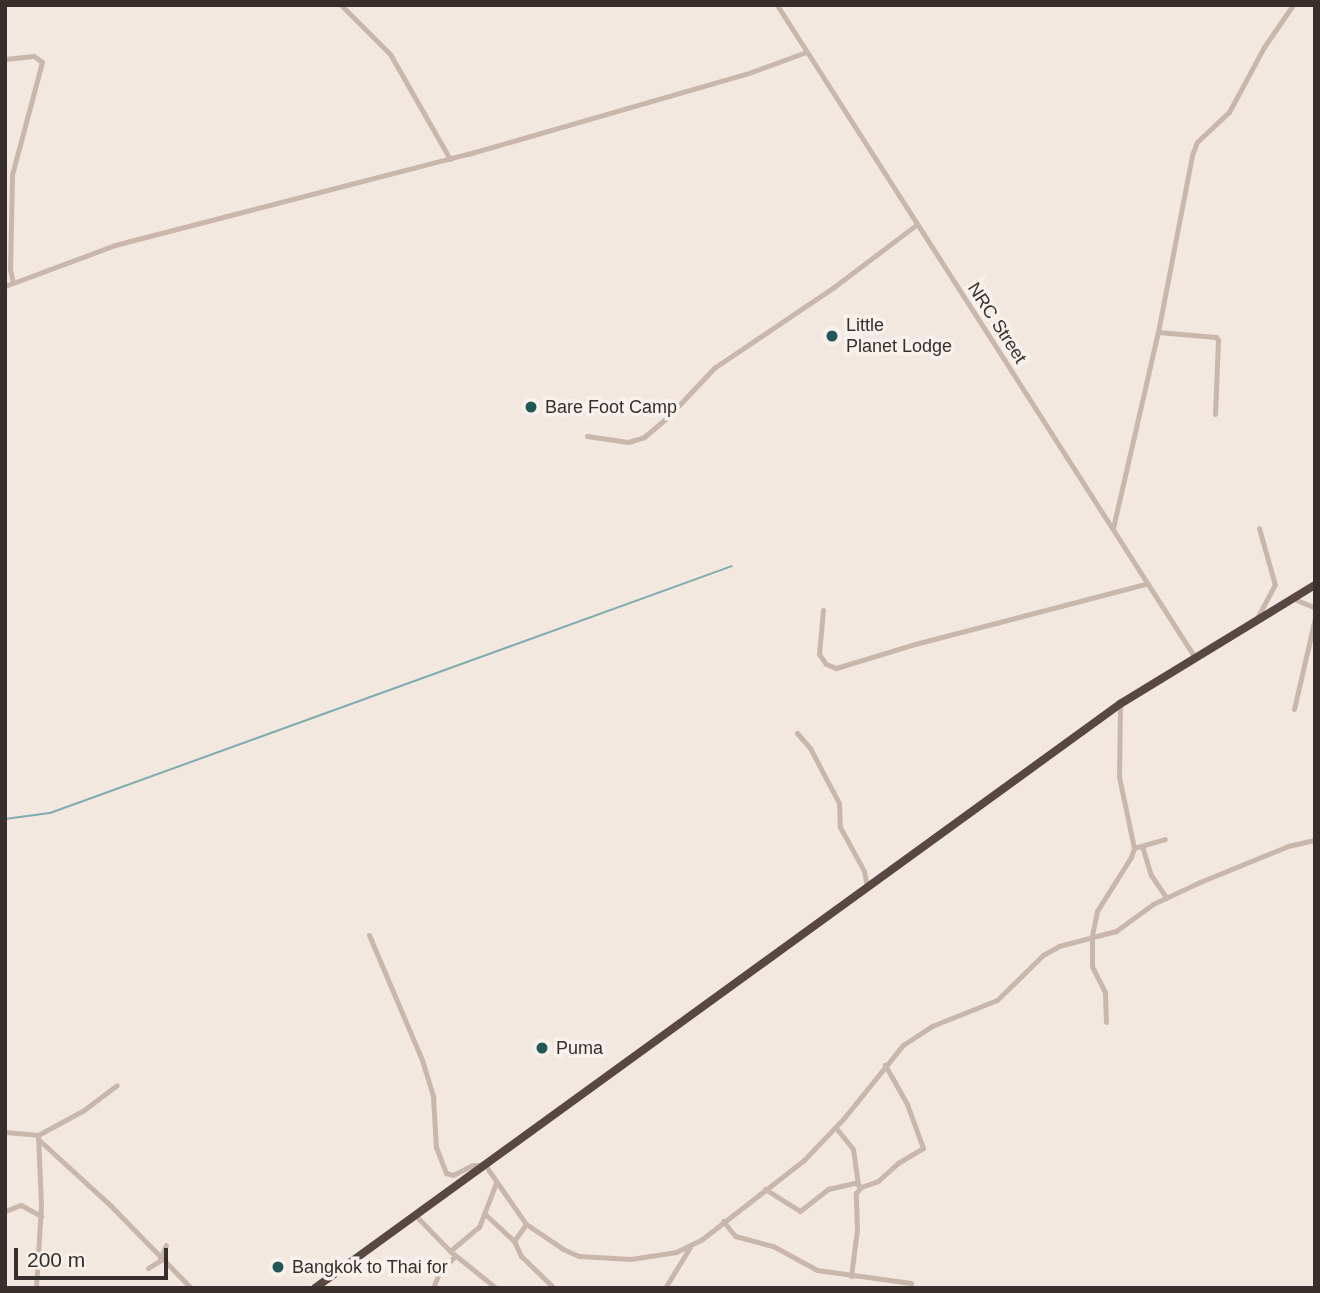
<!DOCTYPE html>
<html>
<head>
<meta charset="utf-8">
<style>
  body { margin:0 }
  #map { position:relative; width:1320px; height:1293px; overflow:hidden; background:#f2e8e0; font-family:Helvetica,sans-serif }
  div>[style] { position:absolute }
  .stream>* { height:2px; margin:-1px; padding:0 1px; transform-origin:1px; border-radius:1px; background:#80adab }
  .minor>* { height:5px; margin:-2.5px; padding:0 2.5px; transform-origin:2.5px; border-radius:2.5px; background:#c9b7ac }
  .highway>* { height:8px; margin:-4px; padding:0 4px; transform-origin:4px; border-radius:4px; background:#584742 }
  .dots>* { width:19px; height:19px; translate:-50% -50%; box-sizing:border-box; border:4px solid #f9f2ec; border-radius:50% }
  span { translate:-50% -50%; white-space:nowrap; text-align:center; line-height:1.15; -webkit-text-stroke:7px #f9f2ec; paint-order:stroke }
  .street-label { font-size:18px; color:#382e2b }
  .poi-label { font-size:18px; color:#382e2b }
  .left { translate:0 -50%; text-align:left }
  .frame { position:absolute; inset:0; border:7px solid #382e2b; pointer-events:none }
  .scale { position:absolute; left:14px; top:1248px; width:154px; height:32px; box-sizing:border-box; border:4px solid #382e2b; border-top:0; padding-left:9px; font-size:21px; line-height:24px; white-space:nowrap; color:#382e2b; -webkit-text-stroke:5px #f9f2ec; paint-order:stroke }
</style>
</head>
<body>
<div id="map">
  <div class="stream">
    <div style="left:5px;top:819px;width:45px;rotate:-7.6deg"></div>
    <div style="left:50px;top:813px;width:725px;rotate:-19.91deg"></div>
  </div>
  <div class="minor">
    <div style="left:341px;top:5px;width:69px;rotate:45deg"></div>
    <div style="left:390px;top:54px;width:121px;rotate:60.3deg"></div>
    <div style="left:777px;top:5px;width:773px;rotate:57.36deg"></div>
    <div style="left:5px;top:59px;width:29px;rotate:-6deg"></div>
    <div style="left:34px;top:56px;width:10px;rotate:37deg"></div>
    <div style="left:42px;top:62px;width:117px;rotate:104.9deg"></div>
    <div style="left:12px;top:175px;width:94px;rotate:91.2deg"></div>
    <div style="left:10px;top:269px;width:14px;rotate:78deg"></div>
    <div style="left:5px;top:286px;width:117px;rotate:-20.4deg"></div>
    <div style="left:115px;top:245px;width:365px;rotate:-14.5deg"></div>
    <div style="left:468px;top:154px;width:289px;rotate:-16.1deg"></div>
    <div style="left:746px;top:74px;width:64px;rotate:-20.1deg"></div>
    <div style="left:1158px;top:332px;width:58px;rotate:4.9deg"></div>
    <div style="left:1216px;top:337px;width:4px;rotate:56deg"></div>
    <div style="left:1218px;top:340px;width:74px;rotate:92.3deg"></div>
    <div style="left:587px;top:436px;width:41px;rotate:8.3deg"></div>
    <div style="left:628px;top:442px;width:17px;rotate:-17deg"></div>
    <div style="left:644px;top:437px;width:30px;rotate:-40deg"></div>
    <div style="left:667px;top:418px;width:69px;rotate:-46.8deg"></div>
    <div style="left:714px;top:368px;width:145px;rotate:-34deg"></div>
    <div style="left:834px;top:287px;width:103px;rotate:-37.1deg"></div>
    <div style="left:1113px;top:528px;width:201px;rotate:-77.1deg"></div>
    <div style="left:1158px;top:332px;width:180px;rotate:-79.1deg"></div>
    <div style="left:1192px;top:155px;width:14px;rotate:-69deg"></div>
    <div style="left:1197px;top:142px;width:44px;rotate:-43.2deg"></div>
    <div style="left:1229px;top:112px;width:74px;rotate:-61.7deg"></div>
    <div style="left:1264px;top:47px;width:51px;rotate:-55.4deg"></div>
    <div style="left:1292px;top:598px;width:25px;rotate:23deg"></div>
    <div style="left:823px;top:610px;width:44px;rotate:95.2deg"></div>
    <div style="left:819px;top:654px;width:12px;rotate:55deg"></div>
    <div style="left:826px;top:664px;width:11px;rotate:22deg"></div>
    <div style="left:836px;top:668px;width:83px;rotate:-16.9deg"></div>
    <div style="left:915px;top:644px;width:239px;rotate:-14.6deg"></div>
    <div style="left:1256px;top:620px;width:40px;rotate:-62deg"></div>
    <div style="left:1275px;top:585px;width:59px;rotate:-105.7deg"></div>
    <div style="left:1294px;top:709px;width:93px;rotate:-77deg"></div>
    <div style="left:797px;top:733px;width:20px;rotate:49deg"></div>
    <div style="left:810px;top:748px;width:62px;rotate:62.2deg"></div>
    <div style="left:839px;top:803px;width:24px;rotate:88deg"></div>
    <div style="left:840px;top:827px;width:50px;rotate:61.4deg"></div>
    <div style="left:864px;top:871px;width:15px;rotate:79deg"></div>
    <div style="left:1142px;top:846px;width:30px;rotate:73deg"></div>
    <div style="left:1151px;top:875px;width:27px;rotate:56deg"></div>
    <div style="left:1134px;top:848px;width:32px;rotate:-16deg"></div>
    <div style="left:369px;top:935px;width:136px;rotate:67deg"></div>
    <div style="left:422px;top:1060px;width:39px;rotate:73deg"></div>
    <div style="left:433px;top:1097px;width:50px;rotate:86.6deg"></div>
    <div style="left:436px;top:1147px;width:28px;rotate:69deg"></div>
    <div style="left:446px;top:1173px;width:7px;rotate:16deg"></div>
    <div style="left:453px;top:1175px;width:22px;rotate:-27deg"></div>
    <div style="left:473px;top:1165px;width:12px"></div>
    <div style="left:485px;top:1165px;width:72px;rotate:55.2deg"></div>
    <div style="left:526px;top:1224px;width:45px;rotate:34deg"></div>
    <div style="left:563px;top:1249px;width:17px;rotate:24deg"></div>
    <div style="left:579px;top:1256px;width:52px;rotate:3.3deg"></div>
    <div style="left:631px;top:1259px;width:46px;rotate:-8.8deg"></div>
    <div style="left:676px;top:1252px;width:28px;rotate:-26deg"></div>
    <div style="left:701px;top:1240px;width:130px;rotate:-37.8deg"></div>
    <div style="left:804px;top:1160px;width:58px;rotate:-46.4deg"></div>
    <div style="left:844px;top:1118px;width:94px;rotate:-51.1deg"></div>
    <div style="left:903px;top:1045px;width:35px;rotate:-33deg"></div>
    <div style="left:932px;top:1026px;width:70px;rotate:-21.8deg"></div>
    <div style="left:997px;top:1000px;width:64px;rotate:-44.4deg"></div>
    <div style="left:1043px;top:955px;width:18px;rotate:-29deg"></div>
    <div style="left:1059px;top:946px;width:59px;rotate:-14.7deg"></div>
    <div style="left:1116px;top:931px;width:46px;rotate:-36.1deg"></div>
    <div style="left:1153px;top:904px;width:52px;rotate:-25.1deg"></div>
    <div style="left:1200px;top:882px;width:95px;rotate:-22.2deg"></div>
    <div style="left:1288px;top:846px;width:28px;rotate:-13deg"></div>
    <div style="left:1106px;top:1022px;width:30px;rotate:-92deg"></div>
    <div style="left:1105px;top:992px;width:29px;rotate:-117deg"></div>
    <div style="left:1092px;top:966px;width:31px;rotate:-90deg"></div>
    <div style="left:1092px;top:935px;width:25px;rotate:-78deg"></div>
    <div style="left:1097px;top:911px;width:64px;rotate:-57.8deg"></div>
    <div style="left:1131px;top:857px;width:9px;rotate:-72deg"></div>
    <div style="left:1134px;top:848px;width:73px;rotate:-101.9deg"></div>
    <div style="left:1119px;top:777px;width:73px;rotate:-89.2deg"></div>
    <div style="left:836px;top:1128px;width:27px;rotate:51deg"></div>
    <div style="left:853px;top:1149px;width:35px;rotate:82deg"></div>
    <div style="left:5px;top:1132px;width:33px;rotate:5deg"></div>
    <div style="left:39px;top:1140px;width:98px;rotate:42.5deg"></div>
    <div style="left:111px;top:1206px;width:115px;rotate:45.7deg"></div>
    <div style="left:765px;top:1189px;width:41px;rotate:32.2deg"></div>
    <div style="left:800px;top:1211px;width:36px;rotate:-38deg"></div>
    <div style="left:828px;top:1189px;width:28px;rotate:-13deg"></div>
    <div style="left:855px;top:1183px;width:7px;rotate:34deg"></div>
    <div style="left:5px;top:1211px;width:17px;rotate:-21deg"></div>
    <div style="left:21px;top:1205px;width:23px;rotate:29deg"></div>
    <div style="left:485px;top:1214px;width:40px;rotate:43deg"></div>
    <div style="left:416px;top:1216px;width:49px;rotate:45.8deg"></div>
    <div style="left:450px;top:1251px;width:59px;rotate:38.8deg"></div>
    <div style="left:723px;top:1221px;width:19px;rotate:51deg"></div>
    <div style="left:735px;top:1236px;width:39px;rotate:15deg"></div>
    <div style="left:773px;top:1246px;width:50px;rotate:28.6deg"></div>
    <div style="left:817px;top:1270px;width:95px;rotate:7.9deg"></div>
    <div style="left:526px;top:1224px;width:21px;rotate:125deg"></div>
    <div style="left:514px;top:1241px;width:17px;rotate:65deg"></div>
    <div style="left:521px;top:1256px;width:46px;rotate:44.1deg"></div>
    <div style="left:450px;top:1251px;width:38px;rotate:-40deg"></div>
    <div style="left:479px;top:1227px;width:47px;rotate:-68.9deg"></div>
    <div style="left:160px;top:1259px;width:15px;rotate:-67deg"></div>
    <div style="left:148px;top:1268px;width:15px;rotate:-32deg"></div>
    <div style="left:851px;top:1276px;width:46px;rotate:-82.6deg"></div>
    <div style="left:857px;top:1230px;width:37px;rotate:-92deg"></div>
    <div style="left:856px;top:1193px;width:8px;rotate:-50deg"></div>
    <div style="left:861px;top:1187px;width:18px;rotate:-19deg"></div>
    <div style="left:878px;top:1181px;width:27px;rotate:-42deg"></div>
    <div style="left:898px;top:1163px;width:29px;rotate:-31deg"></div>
    <div style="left:923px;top:1148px;width:47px;rotate:-110deg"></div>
    <div style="left:907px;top:1104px;width:45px;rotate:-119.4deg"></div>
    <div style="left:36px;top:1288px;width:82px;rotate:-86.5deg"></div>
    <div style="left:41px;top:1206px;width:71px;rotate:-92.4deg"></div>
    <div style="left:38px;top:1135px;width:52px;rotate:-28.5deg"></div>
    <div style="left:84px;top:1110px;width:41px;rotate:-37.1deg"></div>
    <div style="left:433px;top:1288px;width:18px;rotate:-68deg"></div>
    <div style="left:440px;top:1271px;width:21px;rotate:-45deg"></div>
    <div style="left:665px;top:1288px;width:48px;rotate:-58.6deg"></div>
  </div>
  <div class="highway">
    <div style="left:315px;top:1288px;width:995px;rotate:-35.96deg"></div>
    <div style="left:1120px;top:704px;width:228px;rotate:-31.4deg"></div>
  </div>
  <div class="dots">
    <div style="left:832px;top:336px;background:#225756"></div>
    <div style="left:531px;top:407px;background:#225756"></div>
    <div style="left:542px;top:1048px;background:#225756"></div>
    <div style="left:278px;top:1267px;background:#225756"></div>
  </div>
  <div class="street-label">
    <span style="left:997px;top:323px;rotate:57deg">NRC Street</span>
  </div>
  <div class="poi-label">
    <span class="left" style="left:846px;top:336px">Little<br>Planet Lodge</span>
    <span class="left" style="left:545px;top:407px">Bare Foot Camp</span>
    <span class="left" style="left:556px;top:1048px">Puma</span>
    <span class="left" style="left:292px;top:1267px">Bangkok to Thai for</span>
  </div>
  <div class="frame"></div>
  <div class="scale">200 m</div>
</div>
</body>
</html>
